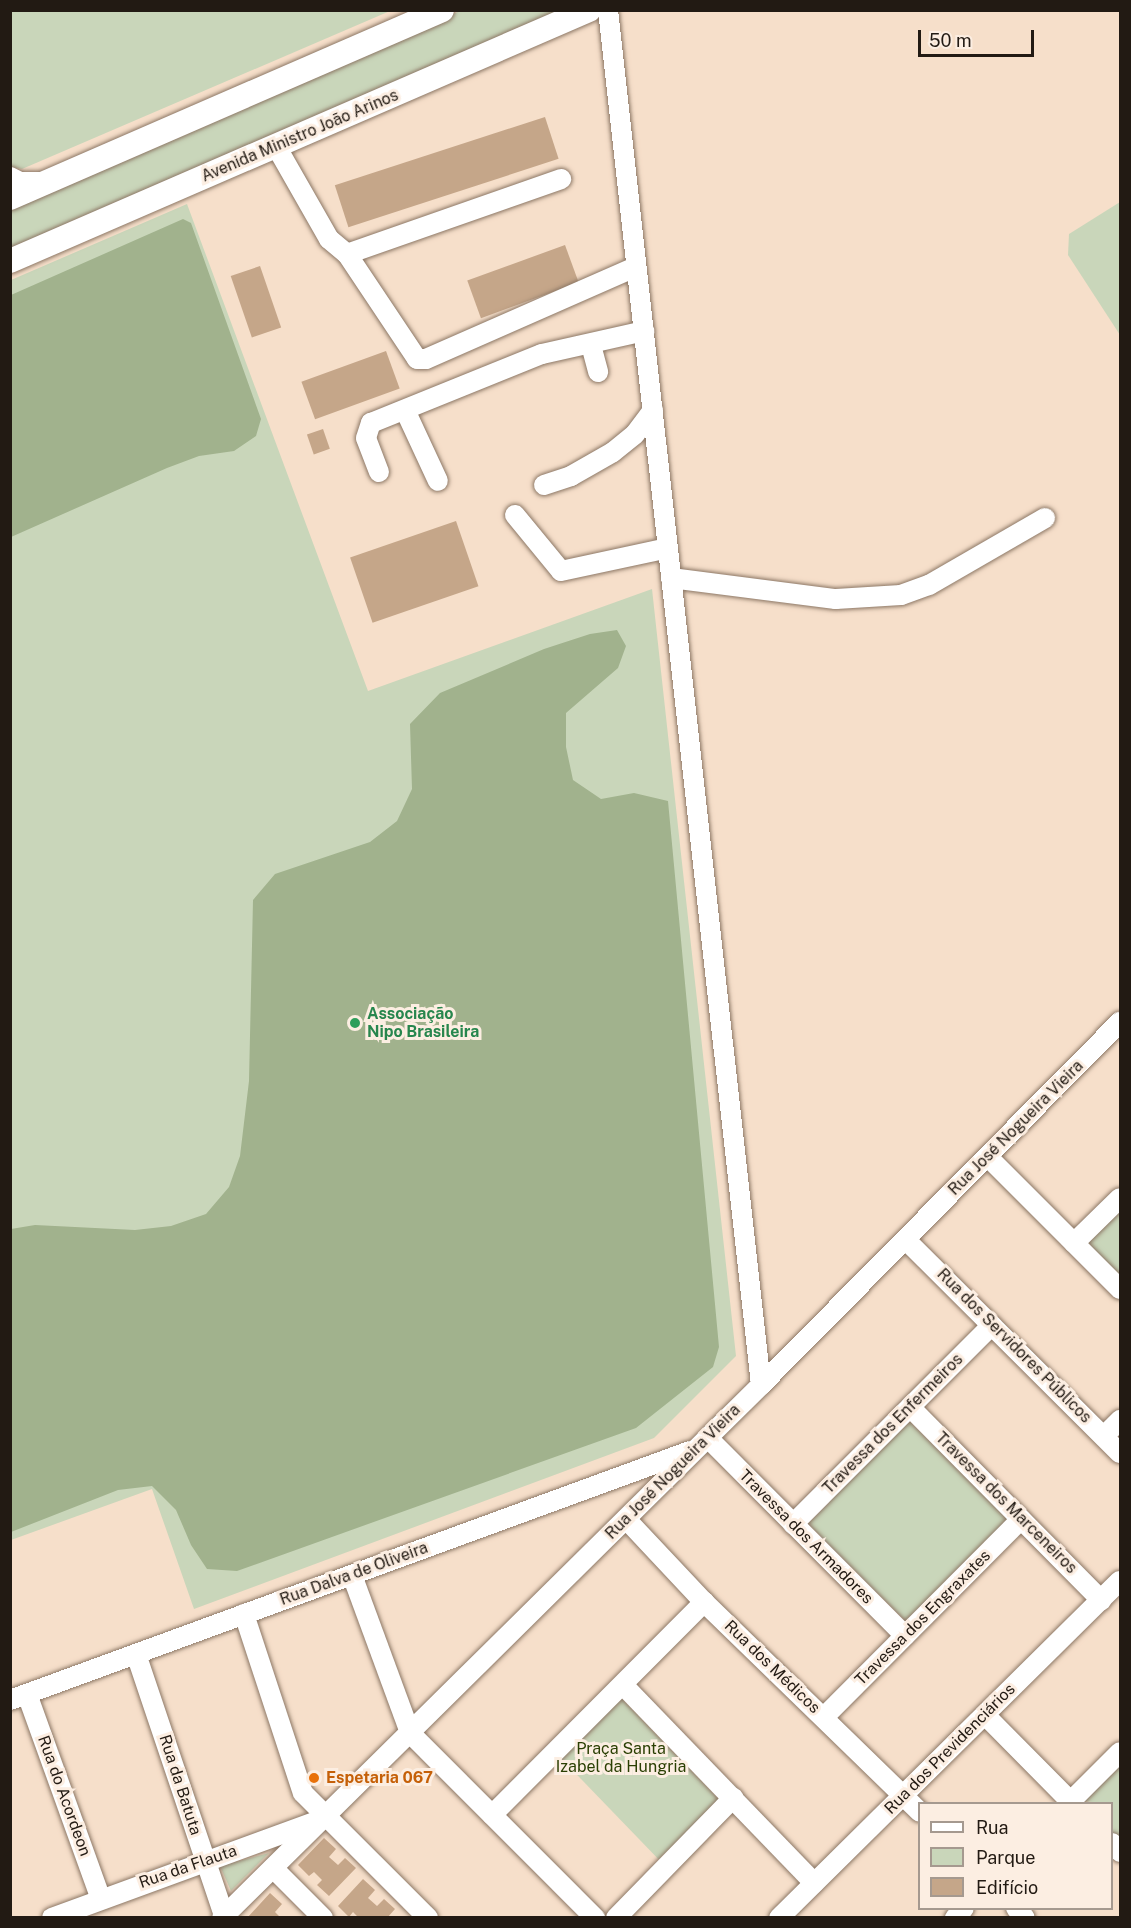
<!DOCTYPE html>
<html>
<head>
<meta charset="utf-8">
<style>
  body { margin:0 }
  #map { position:relative; width:1131px; height:1928px; overflow:hidden; background:#f6dfca; font-family:"Public Sans",sans-serif }
  div>[style] { position:absolute }
  .green>* { inset:0; background:#c9d6ba; transform-origin:0 0 }
  .forest>* { inset:0; background:#a1b28d }
  .building>* { inset:0; background:#c5a689; transform-origin:0 0 }
  .roads { filter:drop-shadow(0 0 2px #8c7765) drop-shadow(0 0 2px #8c7765) }
  .minor>* { height:20px; margin:-10px; padding:0 10px; transform-origin:10px; border-radius:10px; background:#fff }
  .major>* { height:24px; margin:-12px; padding:0 12px; transform-origin:12px; border-radius:12px; background:#fff }
  .dots>* { width:16px; height:16px; translate:-50% -50%; box-sizing:border-box; border:3px solid #fceee2; border-radius:50% }
  span { translate:-50% -50%; white-space:nowrap; text-align:center; line-height:1.15; -webkit-text-stroke:6px #fceee2; paint-order:stroke }
  .street-label { font-size:16px; color:#221a13 }
  .leisure-label { font-size:16px; color:#27864d; font-weight:700 }
  .left { translate:0 -50%; text-align:left }
  .park-label { font-size:16px; color:#2a3f03 }
  .food-label { font-size:16px; color:#c56008; font-weight:700 }
  .frame { position:absolute; inset:0; border:12px solid #221a13; pointer-events:none }
  .legend { position:absolute; left:918px; top:1802px; width:195px; height:108px; box-sizing:border-box; background:#fceee2; border:2px solid #a5998f; margin:0; padding:8px 10px; list-style:none; font-size:18px; color:#221a13 }
  .legend li { display:flex; align-items:center; gap:12px; height:30px }
  .legend b { width:30px; border:2px solid #a5998f }
  .scale { position:absolute; left:918px; top:30px; width:116px; height:27px; box-sizing:border-box; border:3px solid #221a13; border-top:0; padding-left:8px; font-size:18px; line-height:21px; white-space:nowrap; color:#221a13; -webkit-text-stroke:4px #fceee2; paint-order:stroke }
</style>
</head>
<body>
<div id="map">
  <div class="green">
    <div style="clip-path:polygon(10px 11px,11px 10px,390px 11px,22px 169px,11px 167px)"></div>
    <div style="clip-path:polygon(460px 11px,565px 11px,11px 252px,10px 208px)"></div>
    <div style="clip-path:polygon(1120px 202px,1120px 335px,1068px 255px,1069px 234px)"></div>
    <div style="clip-path:polygon(187px 204px,368px 691px,652px 589px,736px 1356px,654px 1438px,194px 1609px,152px 1489px,11px 1540px,11px 280px)"></div>
    <div style="clip-path:polygon(1120px 1209px,1120px 1277px,1086px 1243px)"></div>
    <div style="left:909px;top:1421px;width:140px;height:144px;rotate:45deg"></div>
    <div style="left:621px;top:1698px;width:142px;height:85px;rotate:46deg"></div>
    <div style="clip-path:polygon(1120px 1763px,1120px 1841px,1112px 1832px,1112px 1804px,1082px 1801px)"></div>
    <div style="clip-path:polygon(269px 1853px,231px 1891px,220px 1866px)"></div>
  </div>
  <div class="forest">
    <div style="clip-path:polygon(183px 219px,191px 223px,261px 419px,256px 436px,234px 451px,199px 456px,167px 468px,11px 537px,11px 295px)"></div>
    <div style="clip-path:polygon(617px 630px,626px 646px,618px 668px,566px 713px,566px 747px,573px 780px,601px 799px,634px 793px,668px 801px,719px 1347px,713px 1367px,636px 1428px,237px 1571px,207px 1569px,191px 1545px,176px 1510px,152px 1486px,118px 1490px,11px 1532px,11px 1229px,35px 1225px,135px 1230px,171px 1226px,206px 1214px,229px 1187px,240px 1156px,249px 1081px,253px 900px,275px 874px,370px 842px,397px 821px,412px 789px,410px 724px,440px 693px,544px 649px,590px 634px)"></div>
  </div>
  <div class="building">
    <div style="left:545px;top:117px;width:44px;height:221px;rotate:72deg"></div>
    <div style="left:565px;top:245px;width:40px;height:104px;rotate:70deg"></div>
    <div style="left:260px;top:266px;width:65px;height:31px;rotate:71deg"></div>
    <div style="left:386px;top:351px;width:40px;height:90px;rotate:70deg"></div>
    <div style="left:323px;top:429px;width:21px;height:17px;rotate:71deg"></div>
    <div style="left:456px;top:521px;width:69px;height:112px;rotate:71deg"></div>
    <div style="clip-path:polygon(324px 1838px,336px 1849px,329px 1857px,338px 1865px,345px 1858px,356px 1868px,329px 1896px,317px 1885px,322px 1880px,314px 1872px,309px 1876px,298px 1865px)"></div>
    <div style="clip-path:polygon(363px 1879px,375px 1890px,368px 1898px,377px 1906px,384px 1899px,395px 1909px,387px 1918px,359px 1918px,353px 1912px,349px 1917px,338px 1906px)"></div>
    <div style="clip-path:polygon(270px 1893px,282px 1904px,275px 1912px,281px 1918px,247px 1918px)"></div>
  </div>
  <div class="roads">
    <div class="minor">
      <div style="left:608px;top:10px;width:1383px;rotate:83.65deg"></div>
      <div style="left:276px;top:146px;width:107px;rotate:60.3deg"></div>
      <div style="left:329px;top:239px;width:23px;rotate:40deg"></div>
      <div style="left:347px;top:254px;width:126px;rotate:56.3deg"></div>
      <div style="left:417px;top:359px;width:9px"></div>
      <div style="left:426px;top:359px;width:229px;rotate:-23.7deg"></div>
      <div style="left:10px;top:177px;width:11px;rotate:27deg"></div>
      <div style="left:20px;top:182px;width:25px"></div>
      <div style="left:347px;top:254px;width:227px;rotate:-19.3deg"></div>
      <div style="left:591px;top:345px;width:28px;rotate:75deg"></div>
      <div style="left:405px;top:410px;width:78px;rotate:65.1deg"></div>
      <div style="left:379px;top:472px;width:36px;rotate:-111deg"></div>
      <div style="left:366px;top:438px;width:16px;rotate:-72deg"></div>
      <div style="left:371px;top:423px;width:184px;rotate:-22deg"></div>
      <div style="left:542px;top:354px;width:105px;rotate:-12.7deg"></div>
      <div style="left:544px;top:485px;width:28px;rotate:-18deg"></div>
      <div style="left:571px;top:476px;width:48px;rotate:-29.7deg"></div>
      <div style="left:613px;top:452px;width:28px;rotate:-39deg"></div>
      <div style="left:635px;top:434px;width:30px;rotate:-53deg"></div>
      <div style="left:515px;top:515px;width:72px;rotate:50.6deg"></div>
      <div style="left:561px;top:571px;width:109px;rotate:-12.1deg"></div>
      <div style="left:671px;top:578px;width:166px;rotate:7.3deg"></div>
      <div style="left:836px;top:599px;width:65px;rotate:-3.5deg"></div>
      <div style="left:901px;top:595px;width:30px;rotate:-20deg"></div>
      <div style="left:929px;top:585px;width:134px;rotate:-30deg"></div>
      <div style="left:988px;top:1157px;width:187px;rotate:45deg"></div>
      <div style="left:906px;top:1240px;width:302px;rotate:44.9deg"></div>
      <div style="left:1074px;top:1243px;width:64px;rotate:-44.4deg"></div>
      <div style="left:910px;top:1407px;width:272px;rotate:45.3deg"></div>
      <div style="left:1104px;top:1436px;width:23px;rotate:-45deg"></div>
      <div style="left:708px;top:1438px;width:279px;rotate:45.1deg"></div>
      <div style="left:626px;top:1519px;width:114px;rotate:46.8deg"></div>
      <div style="left:704px;top:1602px;width:301px;rotate:44.2deg"></div>
      <div style="left:793px;top:1524px;width:281px;rotate:-45deg"></div>
      <div style="left:352px;top:1575px;width:168px;rotate:69.8deg"></div>
      <div style="left:410px;top:1733px;width:262px;rotate:45deg"></div>
      <div style="left:244px;top:1614px;width:188px;rotate:71.8deg"></div>
      <div style="left:303px;top:1793px;width:177px;rotate:45deg"></div>
      <div style="left:136px;top:1654px;width:276px;rotate:71.4deg"></div>
      <div style="left:623px;top:1685px;width:275px;rotate:46deg"></div>
      <div style="left:27px;top:1694px;width:216px;rotate:70.2deg"></div>
      <div style="left:10px;top:1700px;width:724px;rotate:-20.11deg"></div>
      <div style="left:985px;top:1715px;width:125px;rotate:45.3deg"></div>
      <div style="left:824px;top:1717px;width:279px;rotate:-45.1deg"></div>
      <div style="left:1071px;top:1801px;width:69px;rotate:-45deg"></div>
      <div style="left:492px;top:1815px;width:301px;rotate:-45.1deg"></div>
      <div style="left:1112px;top:1843px;width:12px;rotate:48deg"></div>
      <div style="left:273px;top:1868px;width:71px;rotate:45deg"></div>
      <div style="left:1016px;top:1908px;width:13px;rotate:48deg"></div>
      <div style="left:52px;top:1918px;width:282px;rotate:-20.1deg"></div>
      <div style="left:222px;top:1918px;width:758px;rotate:-44.68deg"></div>
      <div style="left:761px;top:1385px;width:511px;rotate:-45.32deg"></div>
      <div style="left:616px;top:1918px;width:168px;rotate:-45.7deg"></div>
      <div style="left:779px;top:1918px;width:479px;rotate:-44.7deg"></div>
      <div style="left:955px;top:1918px;width:13px;rotate:-48deg"></div>
    </div>
    <div class="major">
      <div style="left:10px;top:198px;width:471px;rotate:-23.5deg"></div>
      <div style="left:10px;top:261px;width:631px;rotate:-23.44deg"></div>
    </div>
  </div>
  <div class="dots">
    <div style="left:355px;top:1023px;background:#2e9e5b"></div>
    <div style="left:314px;top:1778px;background:#e8710a"></div>
  </div>
  <div class="street-label">
    <span style="left:300px;top:136px;rotate:-23deg">Avenida Ministro João Arinos</span>
    <span style="left:1016px;top:1128px;rotate:-45deg">Rua José Nogueira Vieira</span>
    <span style="left:1014px;top:1346px;rotate:45deg">Rua dos Servidores Públicos</span>
    <span style="left:893px;top:1424px;rotate:-45deg">Travessa dos Enfermeiros</span>
    <span style="left:673px;top:1472px;rotate:-45deg">Rua José Nogueira Vieira</span>
    <span style="left:1006px;top:1503px;rotate:45deg">Travessa dos Marceneiros</span>
    <span style="left:806px;top:1537px;rotate:45deg">Travessa dos Armadores</span>
    <span style="left:354px;top:1574px;rotate:-20deg">Rua Dalva de Oliveira</span>
    <span style="left:923px;top:1618px;rotate:-45deg">Travessa dos Engraxates</span>
    <span style="left:772px;top:1667px;rotate:44deg">Rua dos Médicos</span>
    <span style="left:950px;top:1749px;rotate:-45deg">Rua dos Previdenciários</span>
    <span style="left:180px;top:1785px;rotate:72deg">Rua da Batuta</span>
    <span style="left:64px;top:1796px;rotate:70deg">Rua do Acordeon</span>
    <span style="left:188px;top:1867px;rotate:-19deg">Rua da Flauta</span>
  </div>
  <div class="leisure-label">
    <span class="left" style="left:367px;top:1023px">Associação<br>Nipo Brasileira</span>
  </div>
  <div class="park-label">
    <span style="left:621px;top:1758px">Praça Santa<br>Izabel da Hungria</span>
  </div>
  <div class="food-label">
    <span class="left" style="left:326px;top:1778px">Espetaria 067</span>
  </div>
  <div class="frame"></div>
  <ul class="legend">
  <li><b style="height:8px;background:#fff"></b>Rua</li>
  <li><b style="height:16px;background:#c9d6ba"></b>Parque</li>
  <li><b style="height:16px;background:#c5a689"></b>Edifício</li>
  </ul>
  <div class="scale">50 m</div>
</div>
</body>
</html>
